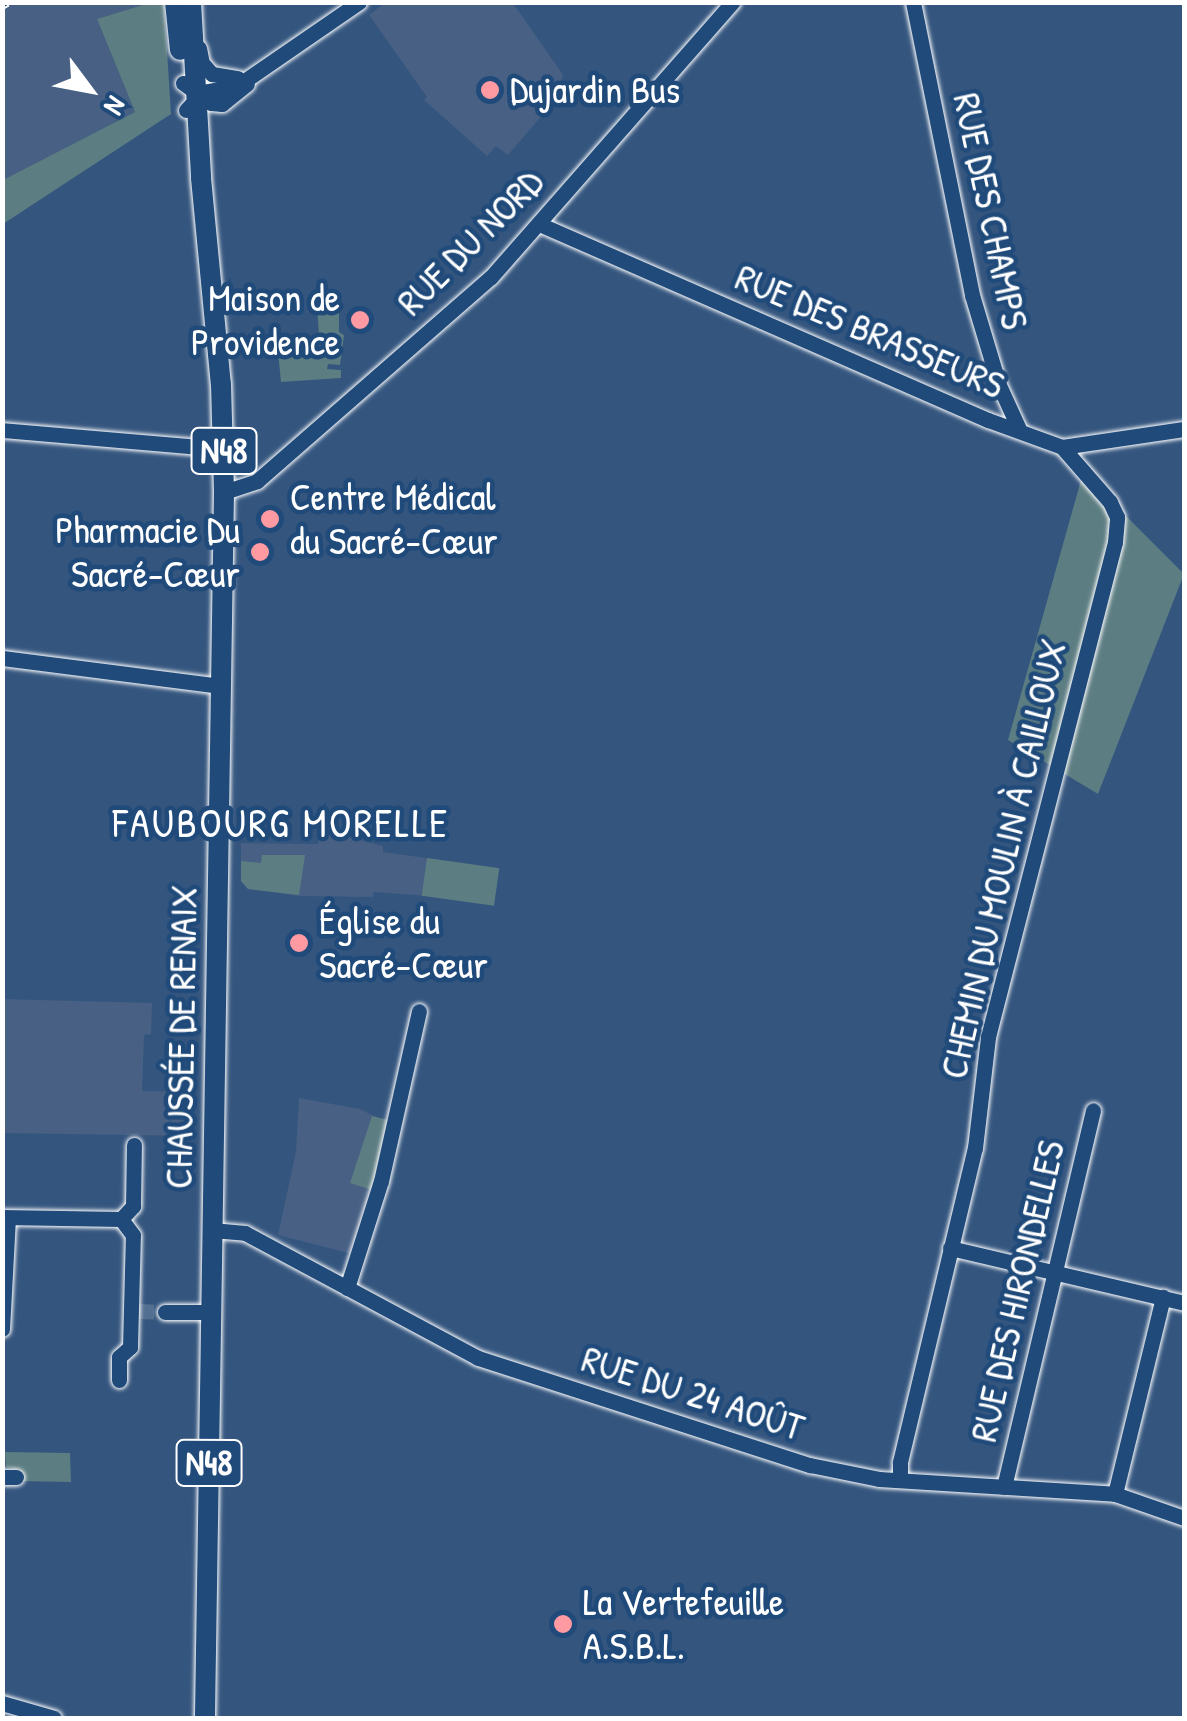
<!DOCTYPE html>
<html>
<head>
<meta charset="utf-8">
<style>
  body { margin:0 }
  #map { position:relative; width:1187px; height:1721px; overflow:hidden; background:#34557e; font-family:"Patrick Hand",sans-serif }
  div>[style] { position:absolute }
  .built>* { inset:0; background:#476084 }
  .green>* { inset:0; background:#5c7d82; transform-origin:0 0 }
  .minor-tunnel>* { height:15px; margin-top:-7.5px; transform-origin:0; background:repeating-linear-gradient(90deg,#526e91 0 15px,transparent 0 23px) }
  .roads { filter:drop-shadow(0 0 2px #fff) drop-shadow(0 0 2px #fff) }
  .minor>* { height:15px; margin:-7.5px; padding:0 7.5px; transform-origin:7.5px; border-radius:7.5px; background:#1f4a7a }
  .major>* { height:20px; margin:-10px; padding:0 10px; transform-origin:10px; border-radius:10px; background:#1f4a7a }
  .rail>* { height:9px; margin-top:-4.5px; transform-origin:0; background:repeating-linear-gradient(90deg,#1f4a7a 0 15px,#fff 0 30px); box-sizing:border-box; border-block:2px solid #fff }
  .dots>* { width:28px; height:28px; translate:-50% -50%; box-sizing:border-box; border:5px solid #1f4a7a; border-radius:50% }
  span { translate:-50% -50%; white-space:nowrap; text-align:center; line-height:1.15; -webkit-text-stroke:9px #1f4a7a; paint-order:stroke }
  .shield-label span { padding:2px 8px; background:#1f4a7a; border:2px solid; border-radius:8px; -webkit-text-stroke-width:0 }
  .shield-label { font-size:35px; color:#fff; font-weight:700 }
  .poi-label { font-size:38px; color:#fff }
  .left { translate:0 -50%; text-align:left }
  .right { translate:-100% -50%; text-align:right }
  .street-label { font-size:38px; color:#fff }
  .neighbourhood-label { font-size:40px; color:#fff; letter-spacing:2.5px }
  .frame { position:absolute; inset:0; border:5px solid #fff; pointer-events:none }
  .north { position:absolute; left:40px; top:40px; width:100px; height:100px; -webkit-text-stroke:8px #1f4a7a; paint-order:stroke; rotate:122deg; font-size:28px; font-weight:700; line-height:40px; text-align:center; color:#fff }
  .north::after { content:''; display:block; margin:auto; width:35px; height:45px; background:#fff; clip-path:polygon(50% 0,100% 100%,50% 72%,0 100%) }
</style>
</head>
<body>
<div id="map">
  <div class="built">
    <div style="clip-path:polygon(386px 2px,513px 3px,563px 75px,557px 98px,508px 155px,496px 146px,487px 156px,424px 100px,427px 97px,369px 15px)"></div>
    <div style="clip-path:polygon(3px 3px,149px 3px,97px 19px,135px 112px,3px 180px)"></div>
    <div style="clip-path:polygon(320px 830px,383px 846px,383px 852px,499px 868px,494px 901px,374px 892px,373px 897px,299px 896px,248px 889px,241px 881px,241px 843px,318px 844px)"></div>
    <div style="clip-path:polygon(3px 999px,152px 1003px,151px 1034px,144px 1035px,142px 1091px,193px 1092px,191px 1136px,3px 1133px)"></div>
    <div style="clip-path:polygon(299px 1098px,360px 1109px,390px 1124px,352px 1254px,278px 1235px,296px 1151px)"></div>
  </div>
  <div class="green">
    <div style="clip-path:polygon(149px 3px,164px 3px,171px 114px,3px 224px,3px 180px,135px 112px,97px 19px)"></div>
    <div style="clip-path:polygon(339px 304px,339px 332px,344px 335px,340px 365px,328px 364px,327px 369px,341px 370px,341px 378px,281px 382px,277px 342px,306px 339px,307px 351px,320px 350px,317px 306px)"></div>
    <div style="clip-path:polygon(1083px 473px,1184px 574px,1098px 794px,1008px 740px)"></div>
    <div style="clip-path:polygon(262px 855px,305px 855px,299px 895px,248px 889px,241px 881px,241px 861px,261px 863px)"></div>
    <div style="left:427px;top:858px;width:73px;height:38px;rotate:8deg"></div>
    <div style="clip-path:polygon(372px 1116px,388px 1120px,372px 1190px,350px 1183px)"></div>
    <div style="clip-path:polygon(5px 1452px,70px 1453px,71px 1482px,19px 1481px,19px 1470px,6px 1467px)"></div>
  </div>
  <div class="minor-tunnel">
    <div style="left:139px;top:1311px;width:26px;rotate:2deg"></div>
  </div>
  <div class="roads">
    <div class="minor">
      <div style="left:913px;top:2px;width:299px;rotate:78.6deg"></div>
      <div style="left:972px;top:295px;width:94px;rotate:73.3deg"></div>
      <div style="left:999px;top:385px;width:48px;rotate:65.6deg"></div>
      <div style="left:199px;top:48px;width:15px;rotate:79deg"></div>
      <div style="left:202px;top:63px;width:15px;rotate:48deg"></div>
      <div style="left:212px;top:74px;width:26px;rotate:9deg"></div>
      <div style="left:183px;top:83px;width:34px;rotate:36deg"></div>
      <div style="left:211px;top:103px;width:11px;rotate:5deg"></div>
      <div style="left:222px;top:104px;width:32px;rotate:-39deg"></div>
      <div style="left:186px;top:110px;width:25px;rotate:-47deg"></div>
      <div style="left:203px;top:92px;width:35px;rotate:-10deg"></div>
      <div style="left:237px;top:86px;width:148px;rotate:-34.5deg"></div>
      <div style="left:539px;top:224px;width:490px;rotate:23.6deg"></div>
      <div style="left:988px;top:420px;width:79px;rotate:20deg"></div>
      <div style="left:1062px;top:447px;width:123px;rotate:-8.4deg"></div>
      <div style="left:2px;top:430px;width:223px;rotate:4.9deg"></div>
      <div style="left:224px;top:492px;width:35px;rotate:-18deg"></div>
      <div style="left:257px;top:481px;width:310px;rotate:-41.1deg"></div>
      <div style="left:491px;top:277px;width:366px;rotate:-48.7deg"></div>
      <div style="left:2px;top:658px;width:221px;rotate:7.3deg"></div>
      <div style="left:2px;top:1217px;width:119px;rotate:1deg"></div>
      <div style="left:212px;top:1230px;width:33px;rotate:5deg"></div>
      <div style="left:245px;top:1233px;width:264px;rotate:28.2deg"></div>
      <div style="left:478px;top:1358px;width:349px;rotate:17.9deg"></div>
      <div style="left:810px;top:1465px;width:70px;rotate:11.5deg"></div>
      <div style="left:879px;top:1479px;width:236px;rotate:3.6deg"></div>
      <div style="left:1115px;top:1494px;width:73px;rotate:19.2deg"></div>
      <div style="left:950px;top:1248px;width:240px;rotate:13.2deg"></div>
      <div style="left:347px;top:1288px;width:112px;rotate:-72.4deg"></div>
      <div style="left:381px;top:1181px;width:174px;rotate:-77.4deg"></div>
      <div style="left:165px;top:1312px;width:46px"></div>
      <div style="left:2px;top:1329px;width:111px;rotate:-86.9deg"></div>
      <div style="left:119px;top:1380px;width:23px;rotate:-90deg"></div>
      <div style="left:119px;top:1357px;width:15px;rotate:-42deg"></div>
      <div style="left:130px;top:1347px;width:112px;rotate:-88.5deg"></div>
      <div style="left:133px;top:1235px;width:20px;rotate:-127deg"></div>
      <div style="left:121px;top:1219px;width:18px;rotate:-47deg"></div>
      <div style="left:133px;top:1206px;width:61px;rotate:-89.1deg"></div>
      <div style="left:2px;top:1477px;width:14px"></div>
      <div style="left:900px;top:1480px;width:18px;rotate:-90deg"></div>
      <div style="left:900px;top:1462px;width:323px;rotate:-76.6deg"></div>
      <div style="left:975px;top:1148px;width:112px;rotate:-83.3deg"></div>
      <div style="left:988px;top:1037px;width:511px;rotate:-75.61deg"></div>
      <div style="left:1115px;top:542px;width:25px;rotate:-85deg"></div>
      <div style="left:1117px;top:517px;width:17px;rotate:-115deg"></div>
      <div style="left:1110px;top:502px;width:73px;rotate:-131.1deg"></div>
      <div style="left:1004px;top:1487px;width:387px;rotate:-76.7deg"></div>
      <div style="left:1115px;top:1494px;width:203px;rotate:-76.3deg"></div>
      <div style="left:2px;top:1703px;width:54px;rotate:16.1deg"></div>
    </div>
    <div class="major">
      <div style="left:175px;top:2px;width:48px;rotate:84.1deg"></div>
      <div style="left:191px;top:2px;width:176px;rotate:86.7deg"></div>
      <div style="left:201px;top:178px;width:207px;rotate:84.5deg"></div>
      <div style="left:221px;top:384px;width:108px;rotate:88.4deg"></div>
      <div style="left:224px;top:492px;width:1226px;rotate:90.89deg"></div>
    </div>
  </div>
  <div class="rail">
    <div style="left:2px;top:5px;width:6px;rotate:-31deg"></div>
  </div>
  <div class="dots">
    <div style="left:490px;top:90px;background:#ff9aa2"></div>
    <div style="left:360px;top:320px;background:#ff9aa2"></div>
    <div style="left:270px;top:519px;background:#ff9aa2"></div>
    <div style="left:260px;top:552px;background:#ff9aa2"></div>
    <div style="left:299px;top:943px;background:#ff9aa2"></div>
    <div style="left:563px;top:1624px;background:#ff9aa2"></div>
  </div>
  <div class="shield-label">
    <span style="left:224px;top:451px">N48</span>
    <span style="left:209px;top:1463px">N48</span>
  </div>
  <div class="poi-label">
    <span class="left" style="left:510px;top:90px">Dujardin Bus</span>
    <span class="right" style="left:340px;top:320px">Maison de<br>Providence</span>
    <span class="left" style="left:290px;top:519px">Centre Médical<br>du Sacré-Cœur</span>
    <span class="right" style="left:240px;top:552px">Pharmacie Du<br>Sacré-Cœur</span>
    <span class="left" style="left:319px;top:943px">Église du<br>Sacré-Cœur</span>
    <span class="left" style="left:583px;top:1624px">La Vertefeuille<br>A.S.B.L.</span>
  </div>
  <div class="street-label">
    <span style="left:991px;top:211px;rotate:78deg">RUE DES CHAMPS</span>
    <span style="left:470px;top:242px;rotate:-45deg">RUE DU NORD</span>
    <span style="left:870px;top:331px;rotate:23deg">RUE DES BRASSEURS</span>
    <span style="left:1003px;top:859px;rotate:-77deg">CHEMIN DU MOULIN À CAILLOUX</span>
    <span style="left:181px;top:1037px;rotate:-89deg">CHAUSSÉE DE RENAIX</span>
    <span style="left:1017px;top:1291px;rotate:-77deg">RUE DES HIRONDELLES</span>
    <span style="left:693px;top:1393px;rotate:18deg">RUE DU 24 AOÛT</span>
  </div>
  <div class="neighbourhood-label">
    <span style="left:281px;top:822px">FAUBOURG MORELLE</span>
  </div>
  <div class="frame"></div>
  <div class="north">N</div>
</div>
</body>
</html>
